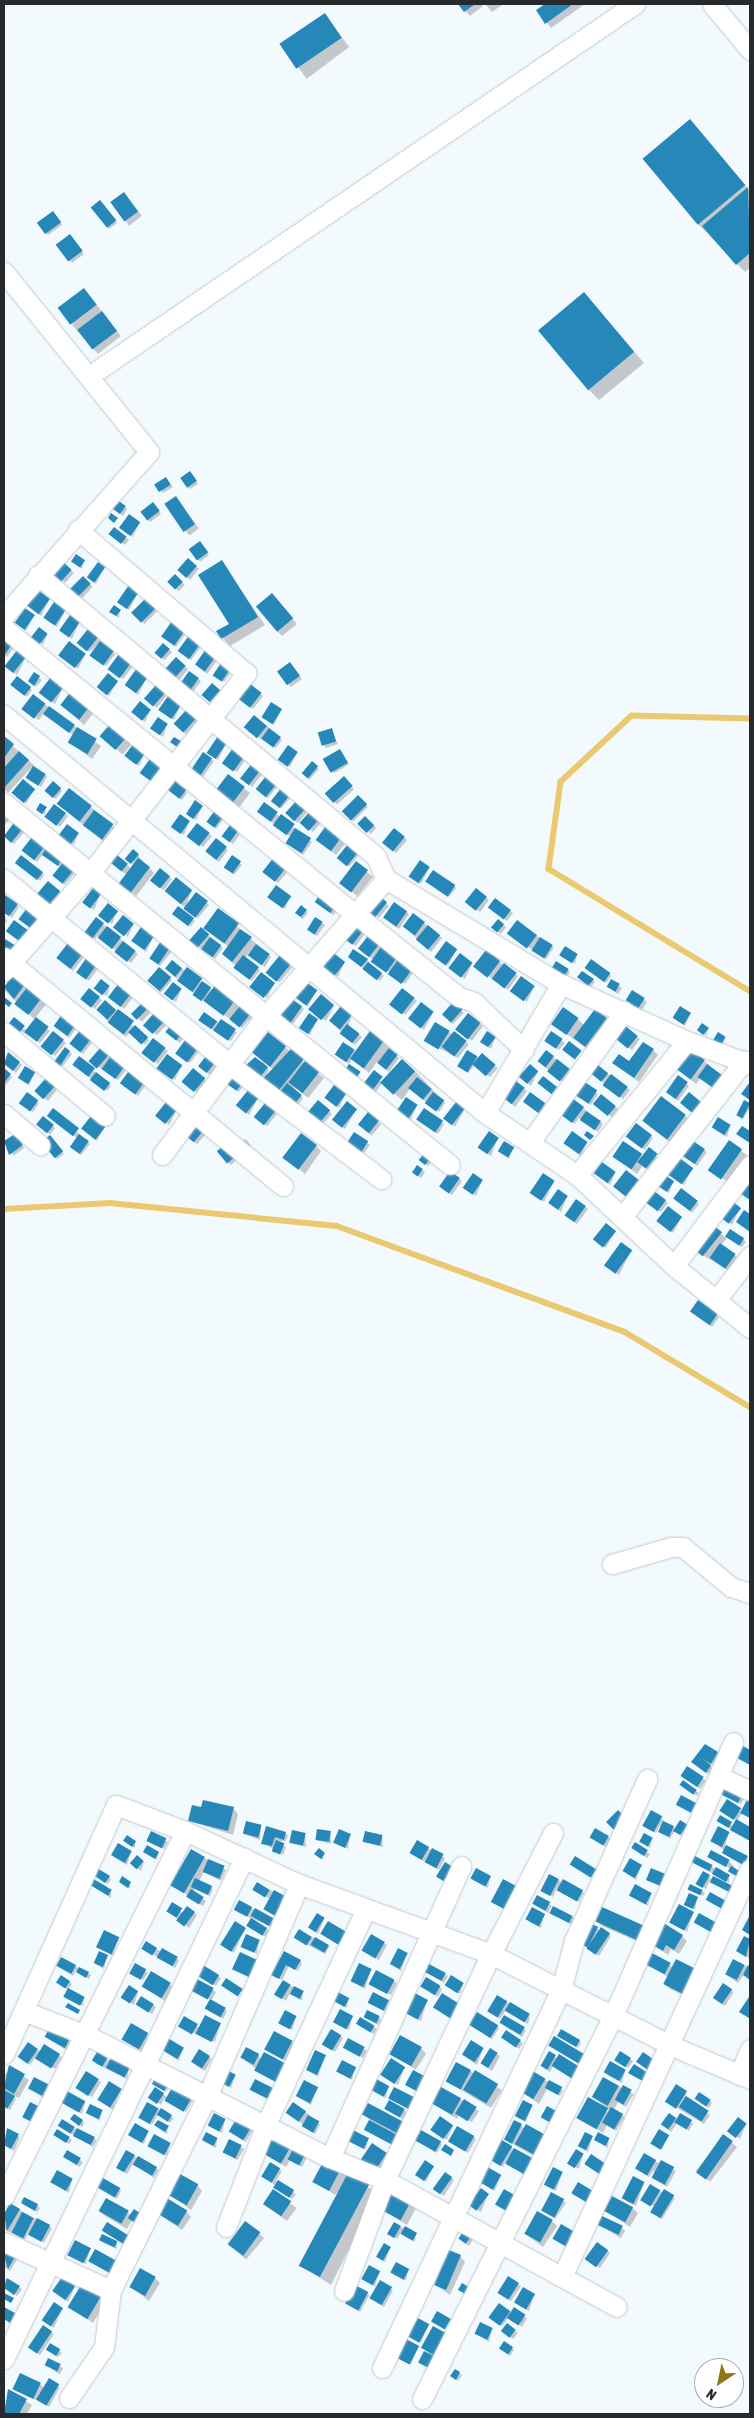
<!DOCTYPE html>
<html>
<head>
<meta charset="utf-8">
<style>
  body { margin:0 }
  #map { position:relative; width:754px; height:2418px; overflow:hidden; background:#f3fafe; font-family:"Asap Condensed",sans-serif }
  div>[style] { position:absolute }
  .shadow>* { inset:0; background:#0003; transform-origin:0 0 }
  .stream>* { height:5.5px; margin:-2.75px; padding:0 2.75px; transform-origin:2.75px; border-radius:2.75px; background:#ebc970 }
  .building>* { inset:0; background:#2687b9; transform-origin:0 0 }
  .roads { filter:drop-shadow(0 0 1px #c1c9cf) drop-shadow(0 0 1px #c1c9cf) }
  .minor>* { height:19px; margin:-9.5px; padding:0 9.5px; transform-origin:9.5px; border-radius:9.5px; background:#fff }
  span { translate:-50% -50%; white-space:nowrap; text-align:center; line-height:1.15; -webkit-text-stroke:4.5px #fff; paint-order:stroke }
  .frame { position:absolute; inset:0; border:5px solid #272a2c; pointer-events:none }
  .north { position:absolute; left:694px; top:2358px; width:50px; height:50px; box-sizing:border-box; background:#fff; border:1px solid #a9aaab; border-radius:50%; rotate:214deg; font-size:14px; font-weight:700; line-height:20px; text-align:center; color:#272a2c }
  .north::after { content:''; display:block; margin:auto; width:18px; height:22px; background:#917319; clip-path:polygon(50% 0,100% 100%,50% 72%,0 100%) }
</style>
</head>
<body>
<div id="map">
  <div class="shadow">
    <div style="clip-path:polygon(459px 4px,481px 4px,483px 6px,470px 16px)"></div>
    <div style="clip-path:polygon(485px 4px,502px 4px,502px 5px,492px 12px)"></div>
    <div style="clip-path:polygon(547px 4px,585px 4px,551px 28px,537px 11px)"></div>
    <div style="left:325px;top:15px;width:40px;height:53px;rotate:53deg"></div>
    <div style="clip-path:polygon(700px 132px,750px 191px,750px 268px,745px 272px,698px 224px)"></div>
    <div style="left:124px;top:193px;width:29px;height:16px;rotate:52deg"></div>
    <div style="clip-path:polygon(102px 204px,117px 223px,109px 229px,92px 208px)"></div>
    <div style="clip-path:polygon(55px 215px,62px 225px,48px 235px,46px 233px)"></div>
    <div style="clip-path:polygon(72px 238px,84px 254px,72px 263px,57px 245px)"></div>
    <div style="clip-path:polygon(584px 293px,644px 363px,599px 400px,588px 389px)"></div>
    <div style="clip-path:polygon(89px 295px,121px 336px,98px 354px,72px 325px)"></div>
    <div style="clip-path:polygon(192px 475px,198px 484px,190px 489px,188px 487px)"></div>
    <div style="clip-path:polygon(168px 481px,173px 487px,163px 493px,161px 491px)"></div>
    <div style="left:176px;top:497px;width:39px;height:12px;rotate:54deg"></div>
    <div style="clip-path:polygon(110px 506px,125px 507px,127px 509px,123px 516px)"></div>
    <div style="clip-path:polygon(155px 506px,161px 514px,150px 522px,148px 520px)"></div>
    <div style="clip-path:polygon(139px 523px,133px 537px,123px 530px)"></div>
    <div style="clip-path:polygon(114px 529px,129px 540px,125px 545px,113px 536px)"></div>
    <div style="clip-path:polygon(202px 545px,209px 555px,200px 562px,191px 549px)"></div>
    <div style="left:188px;top:560px;width:14px;height:14px;rotate:39deg"></div>
    <div style="clip-path:polygon(84px 561px,82px 569px,74px 563px)"></div>
    <div style="clip-path:polygon(222px 562px,265px 625px,230px 646px,218px 632px,231px 624px)"></div>
    <div style="clip-path:polygon(62px 563px,74px 573px,65px 583px,56px 575px)"></div>
    <div style="clip-path:polygon(104px 568px,96px 584px,91px 579px)"></div>
    <div style="left:175px;top:575px;width:14px;height:9px;rotate:45deg"></div>
    <div style="left:83px;top:578px;width:13px;height:16px;rotate:42deg"></div>
    <div style="clip-path:polygon(138px 593px,129px 610px,120px 604px)"></div>
    <div style="clip-path:polygon(49px 600px,41px 616px,31px 608px)"></div>
    <div style="left:146px;top:600px;width:16px;height:18px;rotate:45deg"></div>
    <div style="clip-path:polygon(277px 600px,297px 624px,282px 636px,277px 631px)"></div>
    <div style="clip-path:polygon(120px 610px,119px 618px,113px 614px)"></div>
    <div style="clip-path:polygon(65px 611px,57px 627px,46px 620px)"></div>
    <div style="clip-path:polygon(34px 616px,26px 631px,15px 622px)"></div>
    <div style="clip-path:polygon(173px 622px,186px 633px,176px 647px,165px 638px)"></div>
    <div style="clip-path:polygon(79px 623px,72px 639px,63px 632px)"></div>
    <div style="clip-path:polygon(47px 635px,43px 645px,35px 639px)"></div>
    <div style="clip-path:polygon(190px 635px,202px 645px,191px 660px,181px 652px)"></div>
    <div style="clip-path:polygon(97px 638px,115px 654px,106px 666px,93px 657px,99px 644px,89px 652px,80px 645px)"></div>
    <div style="clip-path:polygon(6px 641px,14px 647px,7px 657px,4px 655px)"></div>
    <div style="left:163px;top:644px;width:12px;height:11px;rotate:42deg"></div>
    <div style="clip-path:polygon(207px 651px,218px 659px,207px 674px,198px 667px)"></div>
    <div style="clip-path:polygon(85px 655px,78px 669px,62px 657px)"></div>
    <div style="clip-path:polygon(120px 656px,133px 666px,123px 679px,112px 671px)"></div>
    <div style="clip-path:polygon(26px 657px,17px 675px,9px 669px)"></div>
    <div style="left:176px;top:659px;width:16px;height:16px;rotate:40deg"></div>
    <div style="clip-path:polygon(221px 664px,231px 672px,224px 682px,216px 677px)"></div>
    <div style="clip-path:polygon(292px 666px,302px 679px,291px 687px,289px 685px)"></div>
    <div style="clip-path:polygon(189px 672px,201px 681px,193px 692px,184px 685px)"></div>
    <div style="clip-path:polygon(34px 674px,42px 680px,36px 687px,31px 683px)"></div>
    <div style="clip-path:polygon(147px 677px,138px 695px,128px 687px)"></div>
    <div style="clip-path:polygon(117px 682px,109px 696px,101px 690px)"></div>
    <div style="clip-path:polygon(249px 684px,263px 696px,253px 709px,241px 700px)"></div>
    <div style="clip-path:polygon(14px 687px,30px 688px,32px 690px,27px 697px)"></div>
    <div style="clip-path:polygon(156px 687px,166px 696px,157px 708px,147px 699px)"></div>
    <div style="clip-path:polygon(63px 688px,55px 704px,43px 695px)"></div>
    <div style="clip-path:polygon(72px 692px,95px 711px,84px 725px,67px 710px)"></div>
    <div style="clip-path:polygon(46px 705px,101px 746px,92px 759px,69px 742px,73px 735px,44px 713px,39px 720px,26px 712px)"></div>
    <div style="clip-path:polygon(180px 706px,174px 720px,162px 712px)"></div>
    <div style="clip-path:polygon(281px 710px,274px 725px,265px 719px)"></div>
    <div style="clip-path:polygon(150px 711px,145px 722px,135px 714px)"></div>
    <div style="left:187px;top:711px;width:15px;height:18px;rotate:42deg"></div>
    <div style="left:112px;top:724px;width:28px;height:16px;rotate:41deg"></div>
    <div style="clip-path:polygon(167px 725px,163px 737px,154px 731px)"></div>
    <div style="clip-path:polygon(267px 726px,282px 740px,276px 748px,247px 731px)"></div>
    <div style="clip-path:polygon(331px 730px,338px 744px,326px 748px,324px 745px)"></div>
    <div style="clip-path:polygon(4px 738px,47px 777px,41px 787px,29px 780px,32px 767px,8px 793px,4px 789px)"></div>
    <div style="clip-path:polygon(228px 740px,218px 760px,210px 754px)"></div>
    <div style="clip-path:polygon(233px 750px,245px 760px,237px 772px,226px 765px)"></div>
    <div style="left:340px;top:750px;width:17px;height:17px;rotate:59deg"></div>
    <div style="clip-path:polygon(145px 753px,139px 766px,128px 759px)"></div>
    <div style="clip-path:polygon(297px 753px,290px 767px,281px 761px)"></div>
    <div style="clip-path:polygon(204px 754px,214px 761px,203px 777px,195px 771px)"></div>
    <div style="left:312px;top:763px;width:9px;height:14px;rotate:41deg"></div>
    <div style="clip-path:polygon(253px 764px,264px 772px,252px 787px,244px 781px)"></div>
    <div style="left:267px;top:777px;width:14px;height:16px;rotate:39deg"></div>
    <div style="left:344px;top:778px;width:15px;height:23px;rotate:48deg"></div>
    <div style="clip-path:polygon(53px 783px,62px 791px,56px 799px,49px 794px)"></div>
    <div style="clip-path:polygon(244px 788px,250px 793px,238px 809px,222px 797px)"></div>
    <div style="left:282px;top:788px;width:13px;height:16px;rotate:42deg"></div>
    <div style="clip-path:polygon(34px 790px,26px 804px,15px 795px)"></div>
    <div style="clip-path:polygon(169px 791px,185px 791px,187px 793px,182px 800px)"></div>
    <div style="left:358px;top:797px;width:14px;height:21px;rotate:45deg"></div>
    <div style="clip-path:polygon(299px 801px,309px 810px,298px 823px,290px 817px)"></div>
    <div style="clip-path:polygon(264px 804px,312px 842px,303px 855px,289px 845px,291px 837px,261px 814px)"></div>
    <div style="clip-path:polygon(55px 806px,68px 816px,60px 827px,49px 819px)"></div>
    <div style="clip-path:polygon(91px 807px,117px 830px,106px 844px,64px 809px)"></div>
    <div style="clip-path:polygon(202px 807px,196px 820px,190px 816px)"></div>
    <div style="clip-path:polygon(46px 808px,45px 815px,39px 812px)"></div>
    <div style="left:216px;top:811px;width:11px;height:14px;rotate:38deg"></div>
    <div style="clip-path:polygon(4px 812px,11px 818px,4px 826px)"></div>
    <div style="left:365px;top:818px;width:15px;height:8px;rotate:42deg"></div>
    <div style="clip-path:polygon(324px 819px,313px 832px,304px 825px)"></div>
    <div style="clip-path:polygon(17px 822px,26px 830px,14px 844px,7px 839px)"></div>
    <div style="clip-path:polygon(189px 822px,184px 835px,175px 829px)"></div>
    <div style="clip-path:polygon(197px 824px,212px 836px,203px 847px,190px 838px)"></div>
    <div style="clip-path:polygon(231px 827px,240px 834px,233px 844px,226px 839px)"></div>
    <div style="clip-path:polygon(394px 830px,407px 840px,396px 853px,386px 845px)"></div>
    <div style="clip-path:polygon(78px 834px,74px 845px,62px 837px)"></div>
    <div style="clip-path:polygon(342px 835px,348px 840px,336px 855px,322px 844px)"></div>
    <div style="clip-path:polygon(216px 840px,228px 850px,219px 862px,209px 854px)"></div>
    <div style="left:348px;top:846px;width:14px;height:15px;rotate:39deg"></div>
    <div style="clip-path:polygon(44px 848px,76px 871px,65px 885px,54px 875px,60px 867px,43px 854px,37px 862px,26px 854px)"></div>
    <div style="clip-path:polygon(134px 851px,154px 873px,136px 896px,120px 884px,127px 875px,115px 866px,118px 857px,132px 869px)"></div>
    <div style="clip-path:polygon(232px 857px,242px 865px,234px 875px,227px 869px)"></div>
    <div style="clip-path:polygon(275px 859px,289px 870px,278px 883px,267px 874px)"></div>
    <div style="left:356px;top:863px;width:22px;height:25px;rotate:39deg"></div>
    <div style="clip-path:polygon(19px 865px,42px 873px,44px 875px,40px 881px)"></div>
    <div style="clip-path:polygon(429px 868px,421px 884px,412px 878px)"></div>
    <div style="clip-path:polygon(161px 870px,172px 879px,164px 890px,154px 884px)"></div>
    <div style="clip-path:polygon(48px 883px,62px 894px,52px 906px,40px 897px)"></div>
    <div style="clip-path:polygon(429px 883px,454px 885px,456px 888px,449px 897px)"></div>
    <div style="clip-path:polygon(476px 890px,489px 900px,480px 912px,469px 904px)"></div>
    <div style="clip-path:polygon(191px 891px,187px 904px,196px 893px,209px 905px,198px 918px,168px 894px)"></div>
    <div style="clip-path:polygon(100px 895px,94px 910px,87px 905px)"></div>
    <div style="clip-path:polygon(377px 896px,389px 906px,379px 918px,369px 911px)"></div>
    <div style="clip-path:polygon(5px 897px,19px 907px,12px 918px,4px 912px)"></div>
    <div style="clip-path:polygon(290px 897px,285px 909px,270px 899px)"></div>
    <div style="clip-path:polygon(495px 900px,513px 913px,507px 921px,492px 910px)"></div>
    <div style="clip-path:polygon(318px 904px,339px 908px,333px 915px)"></div>
    <div style="clip-path:polygon(395px 904px,409px 914px,399px 929px,387px 920px)"></div>
    <div style="left:301px;top:907px;width:9px;height:8px;rotate:41deg"></div>
    <div style="clip-path:polygon(218px 909px,271px 957px,265px 967px,252px 958px,253px 948px,245px 958px,260px 970px,252px 981px,223px 954px,229px 947px,210px 933px)"></div>
    <div style="clip-path:polygon(117px 912px,112px 924px,102px 917px)"></div>
    <div style="clip-path:polygon(413px 914px,442px 938px,431px 952px,406px 928px)"></div>
    <div style="clip-path:polygon(176px 916px,193px 919px,195px 921px,190px 927px)"></div>
    <div style="clip-path:polygon(4px 917px,7px 920px,4px 926px)"></div>
    <div style="clip-path:polygon(315px 918px,325px 925px,317px 936px,310px 932px)"></div>
    <div style="clip-path:polygon(97px 919px,138px 954px,131px 963px,98px 936px,95px 939px,89px 934px)"></div>
    <div style="left:498px;top:920px;width:11px;height:9px;rotate:41deg"></div>
    <div style="left:517px;top:922px;width:45px;height:14px;rotate:35deg"></div>
    <div style="clip-path:polygon(357px 924px,367px 931px,356px 946px,349px 941px)"></div>
    <div style="clip-path:polygon(133px 925px,128px 937px,117px 929px)"></div>
    <div style="clip-path:polygon(208px 935px,223px 948px,215px 959px,194px 943px)"></div>
    <div style="clip-path:polygon(153px 937px,146px 952px,135px 943px)"></div>
    <div style="clip-path:polygon(368px 938px,415px 970px,405px 984px,362px 951px)"></div>
    <div style="clip-path:polygon(161px 942px,172px 951px,160px 966px,152px 960px)"></div>
    <div style="clip-path:polygon(68px 944px,84px 957px,73px 971px,60px 960px)"></div>
    <div style="clip-path:polygon(456px 950px,448px 966px,438px 959px)"></div>
    <div style="clip-path:polygon(486px 952px,518px 976px,508px 990px,478px 969px)"></div>
    <div style="clip-path:polygon(577px 955px,575px 964px,563px 957px)"></div>
    <div style="left:280px;top:957px;width:16px;height:20px;rotate:40deg"></div>
    <div style="clip-path:polygon(88px 959px,99px 967px,89px 981px,80px 975px)"></div>
    <div style="clip-path:polygon(351px 959px,367px 960px,384px 976px,380px 981px)"></div>
    <div style="clip-path:polygon(172px 962px,213px 990px,216px 986px,240px 1005px,252px 1017px,242px 1028px,181px 983px,182px 973px,177px 979px,166px 969px)"></div>
    <div style="clip-path:polygon(344px 963px,338px 977px,324px 967px)"></div>
    <div style="clip-path:polygon(472px 964px,465px 979px,453px 971px)"></div>
    <div style="left:159px;top:968px;width:18px;height:17px;rotate:43deg"></div>
    <div style="clip-path:polygon(555px 970px,568px 970px,570px 972px,567px 977px)"></div>
    <div style="clip-path:polygon(588px 970px,609px 973px,611px 976px,606px 983px)"></div>
    <div style="clip-path:polygon(14px 976px,48px 1002px,35px 1018px,50px 1031px,40px 1043px,13px 1026px,27px 1030px,35px 1020px,4px 990px)"></div>
    <div style="clip-path:polygon(581px 979px,593px 980px,595px 982px,591px 987px)"></div>
    <div style="clip-path:polygon(611px 980px,622px 988px,618px 994px,610px 988px)"></div>
    <div style="clip-path:polygon(119px 984px,134px 996px,124px 1009px,112px 999px)"></div>
    <div style="clip-path:polygon(274px 984px,267px 998px,254px 989px)"></div>
    <div style="clip-path:polygon(110px 987px,107px 996px,98px 991px)"></div>
    <div style="clip-path:polygon(534px 987px,527px 1002px,514px 993px)"></div>
    <div style="clip-path:polygon(403px 989px,417px 1001px,405px 1015px,393px 1006px)"></div>
    <div style="clip-path:polygon(89px 990px,102px 1000px,95px 1009px,85px 1001px)"></div>
    <div style="clip-path:polygon(181px 990px,176px 1002px,168px 996px)"></div>
    <div style="clip-path:polygon(316px 991px,308px 1007px,294px 996px)"></div>
    <div style="clip-path:polygon(632px 992px,647px 1002px,642px 1010px,629px 1002px)"></div>
    <div style="clip-path:polygon(289px 999px,304px 1009px,293px 1024px,281px 1016px)"></div>
    <div style="clip-path:polygon(105px 1002px,149px 1040px,145px 1045px,130px 1032px,126px 1037px,111px 1025px,98px 1009px)"></div>
    <div style="left:454px;top:1003px;width:14px;height:16px;rotate:45deg"></div>
    <div style="left:143px;top:1004px;width:11px;height:14px;rotate:41deg"></div>
    <div style="clip-path:polygon(334px 1006px,326px 1021px,313px 1012px)"></div>
    <div style="clip-path:polygon(433px 1013px,424px 1030px,412px 1020px)"></div>
    <div style="clip-path:polygon(155px 1014px,167px 1024px,157px 1035px,147px 1027px)"></div>
    <div style="clip-path:polygon(204px 1014px,237px 1032px,231px 1041px,202px 1023px)"></div>
    <div style="clip-path:polygon(690px 1014px,685px 1026px,676px 1020px)"></div>
    <div style="clip-path:polygon(468px 1015px,483px 1026px,472px 1041px,460px 1032px)"></div>
    <div style="clip-path:polygon(352px 1016px,348px 1026px,362px 1037px,355px 1045px,333px 1024px)"></div>
    <div style="clip-path:polygon(578px 1019px,584px 1025px,606px 1019px,612px 1024px,590px 1051px,553px 1024px)"></div>
    <div style="clip-path:polygon(317px 1020px,310px 1035px,303px 1030px)"></div>
    <div style="clip-path:polygon(78px 1026px,69px 1038px,57px 1028px)"></div>
    <div style="clip-path:polygon(623px 1026px,640px 1039px,632px 1050px,617px 1039px)"></div>
    <div style="clip-path:polygon(708px 1029px,706px 1036px,701px 1032px)"></div>
    <div style="clip-path:polygon(82px 1030px,94px 1040px,83px 1054px,73px 1047px)"></div>
    <div style="clip-path:polygon(449px 1032px,469px 1044px,458px 1058px,427px 1042px)"></div>
    <div style="clip-path:polygon(54px 1033px,66px 1043px,55px 1056px,45px 1049px)"></div>
    <div style="clip-path:polygon(551px 1033px,565px 1043px,559px 1050px,548px 1043px)"></div>
    <div style="clip-path:polygon(169px 1034px,182px 1035px,184px 1037px,180px 1043px)"></div>
    <div style="clip-path:polygon(evenodd,268px 1034px,324px 1078px,308px 1098px,292px 1085px,303px 1098px,295px 1109px,260px 1082px,262px 1061px,253px 1053px,268px 1034px,264px 1063px,273px 1069px,266px 1076px,269px 1070px,264px 1063px)"></div>
    <div style="clip-path:polygon(495px 1038px,491px 1049px,484px 1044px)"></div>
    <div style="clip-path:polygon(725px 1038px,723px 1046px,717px 1042px)"></div>
    <div style="clip-path:polygon(153px 1040px,168px 1051px,158px 1064px,146px 1056px)"></div>
    <div style="clip-path:polygon(186px 1041px,199px 1051px,190px 1063px,179px 1055px)"></div>
    <div style="clip-path:polygon(383px 1042px,399px 1058px,389px 1072px,377px 1062px,369px 1073px,352px 1059px,349px 1064px,338px 1056px)"></div>
    <div style="clip-path:polygon(65px 1048px,72px 1054px,62px 1067px,58px 1064px)"></div>
    <div style="clip-path:polygon(653px 1050px,658px 1055px,639px 1082px,614px 1063px,630px 1063px)"></div>
    <div style="clip-path:polygon(467px 1051px,498px 1068px,490px 1077px,475px 1065px,468px 1073px,460px 1067px)"></div>
    <div style="clip-path:polygon(8px 1054px,22px 1065px,16px 1073px,4px 1063px)"></div>
    <div style="clip-path:polygon(108px 1055px,126px 1070px,118px 1080px,94px 1064px)"></div>
    <div style="clip-path:polygon(553px 1057px,572px 1072px,564px 1083px,541px 1064px)"></div>
    <div style="clip-path:polygon(79px 1058px,111px 1086px,107px 1091px,76px 1067px)"></div>
    <div style="clip-path:polygon(206px 1058px,216px 1066px,210px 1075px,202px 1068px)"></div>
    <div style="clip-path:polygon(704px 1061px,710px 1066px,696px 1084px,679px 1070px)"></div>
    <div style="clip-path:polygon(181px 1066px,175px 1080px,161px 1071px)"></div>
    <div style="clip-path:polygon(598px 1067px,630px 1090px,623px 1099px,593px 1074px)"></div>
    <div style="clip-path:polygon(4px 1070px,12px 1077px,6px 1085px,4px 1084px)"></div>
    <div style="left:193px;top:1070px;width:17px;height:15px;rotate:40deg"></div>
    <div style="clip-path:polygon(415px 1071px,445px 1103px,439px 1112px,410px 1089px,402px 1100px,382px 1083px,376px 1092px,367px 1085px)"></div>
    <div style="clip-path:polygon(538px 1072px,531px 1086px,524px 1080px)"></div>
    <div style="clip-path:polygon(34px 1073px,29px 1085px,21px 1080px)"></div>
    <div style="clip-path:polygon(678px 1076px,689px 1086px,678px 1101px,668px 1094px)"></div>
    <div style="clip-path:polygon(47px 1079px,58px 1088px,48px 1101px,39px 1094px)"></div>
    <div style="clip-path:polygon(148px 1082px,138px 1096px,123px 1086px)"></div>
    <div style="clip-path:polygon(516px 1082px,527px 1091px,515px 1107px,507px 1100px)"></div>
    <div style="clip-path:polygon(245px 1083px,239px 1092px,228px 1084px)"></div>
    <div style="clip-path:polygon(583px 1083px,598px 1094px,591px 1105px,578px 1096px)"></div>
    <div style="clip-path:polygon(27px 1094px,39px 1103px,33px 1112px,23px 1105px)"></div>
    <div style="clip-path:polygon(345px 1095px,339px 1108px,328px 1100px)"></div>
    <div style="clip-path:polygon(601px 1096px,618px 1109px,612px 1117px,597px 1106px)"></div>
    <div style="clip-path:polygon(258px 1098px,249px 1115px,240px 1107px)"></div>
    <div style="clip-path:polygon(745px 1101px,750px 1108px,742px 1120px,738px 1116px)"></div>
    <div style="clip-path:polygon(318px 1102px,332px 1114px,321px 1126px)"></div>
    <div style="clip-path:polygon(526px 1103px,544px 1104px,546px 1106px,540px 1114px)"></div>
    <div style="clip-path:polygon(265px 1105px,277px 1114px,267px 1126px,258px 1119px)"></div>
    <div style="clip-path:polygon(417px 1106px,410px 1121px,399px 1114px)"></div>
    <div style="clip-path:polygon(583px 1108px,603px 1124px,598px 1132px,579px 1118px,575px 1124px,564px 1116px)"></div>
    <div style="clip-path:polygon(53px 1110px,90px 1144px,81px 1155px,73px 1148px,77px 1138px,51px 1118px)"></div>
    <div style="clip-path:polygon(177px 1110px,169px 1125px,159px 1118px)"></div>
    <div style="clip-path:polygon(356px 1110px,345px 1129px,336px 1122px)"></div>
    <div style="clip-path:polygon(424px 1110px,444px 1124px,438px 1134px,420px 1122px)"></div>
    <div style="clip-path:polygon(464px 1110px,455px 1127px,448px 1121px)"></div>
    <div style="left:369px;top:1114px;width:16px;height:15px;rotate:40deg"></div>
    <div style="clip-path:polygon(685px 1116px,690px 1121px,672px 1144px,649px 1126px)"></div>
    <div style="left:43px;top:1118px;width:16px;height:8px;rotate:40deg"></div>
    <div style="clip-path:polygon(193px 1123px,206px 1134px,197px 1144px,187px 1136px)"></div>
    <div style="clip-path:polygon(636px 1125px,653px 1138px,645px 1150px,629px 1139px)"></div>
    <div style="clip-path:polygon(730px 1126px,727px 1137px,716px 1130px)"></div>
    <div style="clip-path:polygon(104px 1128px,97px 1141px,82px 1129px)"></div>
    <div style="clip-path:polygon(355px 1134px,370px 1145px,364px 1153px,351px 1145px)"></div>
    <div style="left:15px;top:1135px;width:16px;height:13px;rotate:55deg"></div>
    <div style="clip-path:polygon(498px 1138px,491px 1156px,482px 1150px)"></div>
    <div style="clip-path:polygon(52px 1139px,64px 1154px,57px 1159px,55px 1157px)"></div>
    <div style="clip-path:polygon(246px 1139px,251px 1146px,244px 1150px,240px 1142px)"></div>
    <div style="clip-path:polygon(690px 1141px,707px 1152px,697px 1166px,684px 1157px)"></div>
    <div style="clip-path:polygon(624px 1142px,643px 1157px,659px 1157px,649px 1170px,643px 1165px,637px 1174px,614px 1156px)"></div>
    <div style="left:729px;top:1142px;width:22px;height:33px;rotate:36deg"></div>
    <div style="clip-path:polygon(587px 1143px,581px 1156px,567px 1145px)"></div>
    <div style="clip-path:polygon(316px 1146px,321px 1151px,305px 1174px,285px 1158px)"></div>
    <div style="clip-path:polygon(513px 1148px,509px 1159px,501px 1153px)"></div>
    <div style="clip-path:polygon(219px 1152px,241px 1156px,231px 1165px)"></div>
    <div style="clip-path:polygon(435px 1158px,428px 1166px,421px 1160px)"></div>
    <div style="clip-path:polygon(417px 1166px,425px 1172px,421px 1178px,416px 1174px)"></div>
    <div style="clip-path:polygon(692px 1169px,684px 1185px,670px 1175px)"></div>
    <div style="clip-path:polygon(450px 1172px,462px 1181px,452px 1195px,443px 1189px)"></div>
    <div style="clip-path:polygon(615px 1173px,610px 1185px,597px 1175px)"></div>
    <div style="clip-path:polygon(482px 1181px,476px 1196px,466px 1189px)"></div>
    <div style="clip-path:polygon(554px 1182px,544px 1202px,533px 1194px)"></div>
    <div style="clip-path:polygon(673px 1182px,669px 1193px,661px 1187px)"></div>
    <div style="clip-path:polygon(654px 1193px,668px 1203px,661px 1212px,650px 1205px)"></div>
    <div style="clip-path:polygon(567px 1197px,561px 1212px,551px 1205px)"></div>
    <div style="clip-path:polygon(674px 1198px,697px 1202px,699px 1204px,692px 1213px)"></div>
    <div style="clip-path:polygon(576px 1200px,588px 1209px,577px 1224px,568px 1217px)"></div>
    <div style="clip-path:polygon(740px 1208px,732px 1225px,723px 1218px)"></div>
    <div style="clip-path:polygon(681px 1218px,673px 1233px,660px 1223px)"></div>
    <div style="clip-path:polygon(712px 1226px,726px 1238px,731px 1231px,746px 1242px,742px 1247px,728px 1237px,721px 1245px,737px 1257px,728px 1270px,699px 1253px)"></div>
    <div style="clip-path:polygon(615px 1231px,606px 1248px,597px 1242px)"></div>
    <div style="clip-path:polygon(631px 1251px,619px 1275px,609px 1268px)"></div>
    <div style="clip-path:polygon(693px 1313px,717px 1315px,719px 1317px,712px 1327px)"></div>
    <div style="clip-path:polygon(705px 1745px,720px 1755px,714px 1765px,707px 1762px,713px 1768px,709px 1774px,695px 1764px)"></div>
    <div style="clip-path:polygon(687px 1768px,706px 1781px,700px 1789px,684px 1778px)"></div>
    <div style="clip-path:polygon(683px 1782px,699px 1793px,697px 1796px,683px 1787px)"></div>
    <div style="clip-path:polygon(724px 1796px,742px 1796px,744px 1798px,741px 1804px)"></div>
    <div style="clip-path:polygon(748px 1800px,750px 1818px,742px 1813px,737px 1821px,750px 1829px,750px 1841px,718px 1821px,734px 1826px,737px 1820px,724px 1813px,743px 1811px)"></div>
    <div style="clip-path:polygon(233px 1808px,238px 1814px,233px 1835px,190px 1821px)"></div>
    <div style="clip-path:polygon(652px 1812px,675px 1829px,687px 1826px,683px 1837px,675px 1830px,670px 1839px,659px 1832px,660px 1825px,656px 1833px,646px 1828px)"></div>
    <div style="clip-path:polygon(261px 1826px,260px 1840px,244px 1834px)"></div>
    <div style="clip-path:polygon(267px 1828px,288px 1835px,286px 1841px,276px 1841px,286px 1847px,283px 1855px,263px 1843px)"></div>
    <div style="clip-path:polygon(596px 1829px,611px 1839px,606px 1847px,593px 1839px)"></div>
    <div style="clip-path:polygon(152px 1832px,168px 1842px,164px 1849px,150px 1843px)"></div>
    <div style="clip-path:polygon(330px 1832px,331px 1844px,316px 1840px)"></div>
    <div style="clip-path:polygon(729px 1833px,725px 1846px,747px 1857px,746px 1866px,714px 1843px)"></div>
    <div style="clip-path:polygon(305px 1834px,306px 1847px,290px 1842px)"></div>
    <div style="clip-path:polygon(350px 1835px,348px 1849px,335px 1842px)"></div>
    <div style="clip-path:polygon(382px 1836px,383px 1847px,364px 1842px)"></div>
    <div style="clip-path:polygon(652px 1839px,650px 1848px,641px 1842px)"></div>
    <div style="clip-path:polygon(135px 1842px,135px 1848px,127px 1843px)"></div>
    <div style="clip-path:polygon(636px 1844px,650px 1854px,647px 1858px,635px 1850px)"></div>
    <div style="clip-path:polygon(428px 1848px,445px 1858px,439px 1870px,413px 1855px)"></div>
    <div style="clip-path:polygon(131px 1852px,127px 1865px,114px 1857px)"></div>
    <div style="clip-path:polygon(158px 1853px,157px 1860px,147px 1854px)"></div>
    <div style="clip-path:polygon(324px 1854px,323px 1860px,318px 1856px)"></div>
    <div style="clip-path:polygon(694px 1857px,729px 1876px,729px 1883px,694px 1863px)"></div>
    <div style="clip-path:polygon(204px 1858px,226px 1870px,221px 1881px,204px 1872px,199px 1881px,213px 1889px,210px 1896px,195px 1889px,193px 1892px,206px 1901px,203px 1906px,172px 1885px)"></div>
    <div style="clip-path:polygon(712px 1859px,729px 1861px,740px 1873px,731px 1869px)"></div>
    <div style="clip-path:polygon(144px 1862px,141px 1871px,134px 1866px)"></div>
    <div style="clip-path:polygon(641px 1866px,636px 1880px,626px 1873px)"></div>
    <div style="clip-path:polygon(96px 1876px,109px 1877px,111px 1879px,108px 1884px)"></div>
    <div style="clip-path:polygon(709px 1876px,714px 1884px,710px 1880px,706px 1889px,698px 1884px)"></div>
    <div style="clip-path:polygon(490px 1877px,488px 1888px,474px 1880px)"></div>
    <div style="clip-path:polygon(93px 1880px,111px 1891px,111px 1898px,93px 1886px)"></div>
    <div style="clip-path:polygon(558px 1880px,584px 1893px,579px 1902px,557px 1888px,553px 1897px,543px 1891px)"></div>
    <div style="clip-path:polygon(130px 1883px,130px 1889px,122px 1884px)"></div>
    <div style="clip-path:polygon(258px 1884px,284px 1897px,276px 1917px,267px 1911px,270px 1899px,257px 1892px)"></div>
    <div style="clip-path:polygon(691px 1891px,702px 1891px,705px 1893px,703px 1896px)"></div>
    <div style="clip-path:polygon(651px 1894px,648px 1906px,630px 1896px)"></div>
    <div style="clip-path:polygon(538px 1897px,552px 1906px,548px 1913px,536px 1906px)"></div>
    <div style="clip-path:polygon(697px 1898px,695px 1910px,685px 1904px)"></div>
    <div style="clip-path:polygon(187px 1908px,197px 1915px,189px 1928px,167px 1911px,184px 1912px)"></div>
    <div style="clip-path:polygon(251px 1908px,272px 1919px,272px 1927px,237px 1912px)"></div>
    <div style="clip-path:polygon(603px 1909px,643px 1944px,602px 1926px,597px 1921px)"></div>
    <div style="clip-path:polygon(551px 1913px,573px 1917px,575px 1919px,572px 1925px)"></div>
    <div style="clip-path:polygon(693px 1913px,687px 1932px,670px 1922px)"></div>
    <div style="clip-path:polygon(544px 1915px,541px 1928px,529px 1921px)"></div>
    <div style="clip-path:polygon(324px 1919px,318px 1934px,309px 1927px)"></div>
    <div style="left:251px;top:1920px;width:21px;height:7px;rotate:31deg"></div>
    <div style="clip-path:polygon(590px 1925px,611px 1936px,599px 1956px,581px 1943px)"></div>
    <div style="clip-path:polygon(245px 1929px,234px 1953px,224px 1947px)"></div>
    <div style="left:300px;top:1931px;width:33px;height:9px;rotate:27deg"></div>
    <div style="clip-path:polygon(371px 1936px,387px 1945px,379px 1960px,366px 1953px)"></div>
    <div style="clip-path:polygon(682px 1936px,687px 1941px,679px 1954px,671px 1949px,668px 1955px,651px 1943px)"></div>
    <div style="clip-path:polygon(118px 1938px,113px 1956px,98px 1947px)"></div>
    <div style="clip-path:polygon(745px 1938px,750px 1941px,749px 1958px,740px 1953px)"></div>
    <div style="clip-path:polygon(259px 1941px,257px 1954px,242px 1946px)"></div>
    <div style="clip-path:polygon(143px 1948px,156px 1949px,179px 1960px,175px 1968px)"></div>
    <div style="clip-path:polygon(285px 1953px,302px 1963px,298px 1971px,289px 1966px,282px 1980px,275px 1977px)"></div>
    <div style="clip-path:polygon(407px 1954px,401px 1971px,393px 1966px)"></div>
    <div style="clip-path:polygon(107px 1956px,104px 1969px,94px 1963px)"></div>
    <div style="clip-path:polygon(734px 1960px,750px 1968px,750px 1979px,744px 1974px,738px 1983px,725px 1974px)"></div>
    <div style="clip-path:polygon(135px 1964px,148px 1973px,143px 1980px,133px 1975px)"></div>
    <div style="clip-path:polygon(647px 1964px,670px 1964px,691px 1999px,670px 1989px,665px 1984px,668px 1977px)"></div>
    <div style="clip-path:polygon(57px 1966px,75px 1966px,91px 1975px,89px 1979px,76px 1970px,73px 1976px)"></div>
    <div style="clip-path:polygon(371px 1970px,365px 1989px,351px 1981px)"></div>
    <div style="clip-path:polygon(376px 1972px,397px 1983px,391px 1995px,373px 1986px)"></div>
    <div style="clip-path:polygon(426px 1972px,445px 1974px,448px 1976px,444px 1983px)"></div>
    <div style="clip-path:polygon(198px 1975px,218px 1976px,221px 1978px,216px 1986px)"></div>
    <div style="clip-path:polygon(198px 1980px,216px 1992px,211px 2001px,227px 2011px,223px 2019px,206px 2009px,211px 2000px,193px 1989px)"></div>
    <div style="clip-path:polygon(58px 1982px,69px 1982px,72px 1984px,68px 1990px)"></div>
    <div style="clip-path:polygon(284px 1982px,303px 1992px,302px 2001px,290px 1993px,286px 2001px,277px 1995px)"></div>
    <div style="clip-path:polygon(170px 1984px,175px 1989px,168px 2003px,143px 1987px)"></div>
    <div style="clip-path:polygon(463px 1984px,460px 1994px,449px 1987px)"></div>
    <div style="clip-path:polygon(724px 1985px,734px 1992px,725px 2006px,717px 2001px)"></div>
    <div style="clip-path:polygon(422px 1986px,440px 1987px,442px 1989px,438px 1997px)"></div>
    <div style="clip-path:polygon(138px 1992px,134px 2005px,123px 1998px)"></div>
    <div style="clip-path:polygon(497px 1997px,530px 2015px,528px 2024px,506px 2010px,500px 2019px,491px 2013px)"></div>
    <div style="clip-path:polygon(84px 1998px,83px 2006px,68px 1999px)"></div>
    <div style="clip-path:polygon(749px 1998px,750px 1999px,750px 2019px,741px 2012px)"></div>
    <div style="clip-path:polygon(348px 1999px,347px 2008px,335px 2001px)"></div>
    <div style="clip-path:polygon(388px 2001px,386px 2012px,371px 2004px)"></div>
    <div style="clip-path:polygon(427px 2001px,421px 2021px,407px 2014px)"></div>
    <div style="clip-path:polygon(137px 2005px,154px 2005px,156px 2007px,152px 2014px)"></div>
    <div style="clip-path:polygon(460px 2006px,457px 2024px,434px 2007px)"></div>
    <div style="clip-path:polygon(296px 2017px,292px 2030px,281px 2025px)"></div>
    <div style="clip-path:polygon(352px 2017px,349px 2030px,337px 2024px)"></div>
    <div style="clip-path:polygon(365px 2017px,379px 2017px,381px 2020px,378px 2025px)"></div>
    <div style="clip-path:polygon(184px 2018px,200px 2028px,220px 2024px,215px 2042px,182px 2028px)"></div>
    <div style="left:361px;top:2019px;width:19px;height:6px;rotate:32deg"></div>
    <div style="clip-path:polygon(132px 2025px,150px 2037px,142px 2051px,126px 2042px)"></div>
    <div style="clip-path:polygon(470px 2025px,497px 2026px,499px 2028px,492px 2039px)"></div>
    <div style="clip-path:polygon(503px 2025px,524px 2028px,526px 2030px,522px 2037px)"></div>
    <div style="left:331px;top:2031px;width:14px;height:16px;rotate:30deg"></div>
    <div style="clip-path:polygon(561px 2038px,579px 2041px,581px 2043px,578px 2048px)"></div>
    <div style="clip-path:polygon(48px 2039px,68px 2041px,70px 2043px,66px 2050px)"></div>
    <div style="clip-path:polygon(348px 2039px,367px 2051px,363px 2058px,346px 2049px)"></div>
    <div style="clip-path:polygon(505px 2040px,520px 2041px,523px 2043px,519px 2049px)"></div>
    <div style="clip-path:polygon(292px 2042px,297px 2047px,289px 2063px,266px 2049px)"></div>
    <div style="clip-path:polygon(421px 2048px,426px 2054px,406px 2084px,415px 2069px,391px 2054px)"></div>
    <div style="clip-path:polygon(183px 2049px,179px 2061px,164px 2051px)"></div>
    <div style="clip-path:polygon(483px 2049px,477px 2065px,463px 2055px)"></div>
    <div style="clip-path:polygon(37px 2050px,62px 2057px,55px 2069px,35px 2058px,30px 2065px,22px 2060px)"></div>
    <div style="clip-path:polygon(491px 2050px,500px 2056px,492px 2071px,482px 2064px)"></div>
    <div style="clip-path:polygon(200px 2051px,212px 2059px,205px 2071px,195px 2065px)"></div>
    <div style="clip-path:polygon(620px 2052px,633px 2061px,628px 2068px,618px 2062px)"></div>
    <div style="clip-path:polygon(549px 2053px,557px 2058px,550px 2072px,544px 2068px)"></div>
    <div style="clip-path:polygon(258px 2055px,262px 2059px,283px 2087px,244px 2060px)"></div>
    <div style="clip-path:polygon(325px 2056px,318px 2077px,307px 2070px)"></div>
    <div style="clip-path:polygon(106px 2059px,129px 2069px,127px 2079px,95px 2063px)"></div>
    <div style="clip-path:polygon(9px 2067px,29px 2080px,19px 2098px,12px 2095px,16px 2099px,10px 2110px,4px 2106px,4px 2077px)"></div>
    <div style="clip-path:polygon(355px 2068px,352px 2080px,337px 2071px)"></div>
    <div style="clip-path:polygon(404px 2068px,398px 2085px,382px 2075px)"></div>
    <div style="clip-path:polygon(470px 2071px,502px 2090px,491px 2108px,446px 2081px)"></div>
    <div style="clip-path:polygon(625px 2071px,622px 2083px,607px 2075px)"></div>
    <div style="clip-path:polygon(87px 2073px,101px 2082px,92px 2097px,80px 2090px)"></div>
    <div style="clip-path:polygon(235px 2076px,231px 2088px,222px 2082px)"></div>
    <div style="left:35px;top:2078px;width:18px;height:12px;rotate:34deg"></div>
    <div style="clip-path:polygon(157px 2079px,169px 2087px,166px 2092px,156px 2086px)"></div>
    <div style="clip-path:polygon(604px 2079px,634px 2094px,626px 2107px,618px 2102px,614px 2110px,625px 2117px,616px 2131px,607px 2125px,603px 2133px,579px 2118px,609px 2111px,594px 2097px)"></div>
    <div style="clip-path:polygon(545px 2080px,563px 2090px,560px 2096px,547px 2089px,539px 2104px,520px 2090px)"></div>
    <div style="clip-path:polygon(388px 2087px,386px 2098px,369px 2089px)"></div>
    <div style="clip-path:polygon(317px 2088px,311px 2105px,296px 2096px)"></div>
    <div style="clip-path:polygon(121px 2090px,113px 2110px,98px 2100px)"></div>
    <div style="clip-path:polygon(686px 2092px,686px 2098px,710px 2115px,704px 2124px,667px 2102px)"></div>
    <div style="clip-path:polygon(163px 2094px,167px 2097px,193px 2100px,186px 2112px,164px 2098px,161px 2105px,151px 2098px)"></div>
    <div style="clip-path:polygon(460px 2099px,479px 2111px,472px 2122px,459px 2115px,457px 2119px,432px 2103px)"></div>
    <div style="clip-path:polygon(698px 2101px,710px 2101px,712px 2103px,709px 2108px)"></div>
    <div style="clip-path:polygon(85px 2102px,82px 2114px,65px 2105px)"></div>
    <div style="clip-path:polygon(368px 2105px,404px 2138px,365px 2129px,370px 2120px,363px 2114px)"></div>
    <div style="clip-path:polygon(532px 2106px,526px 2122px,518px 2118px)"></div>
    <div style="clip-path:polygon(158px 2109px,174px 2118px,170px 2123px,158px 2114px,152px 2125px,143px 2120px)"></div>
    <div style="clip-path:polygon(385px 2109px,404px 2110px,407px 2112px,403px 2119px)"></div>
    <div style="clip-path:polygon(102px 2111px,100px 2121px,86px 2113px)"></div>
    <div style="clip-path:polygon(306px 2112px,320px 2125px,315px 2134px,288px 2113px)"></div>
    <div style="clip-path:polygon(669px 2115px,677px 2121px,693px 2123px,689px 2131px,677px 2123px,671px 2132px,665px 2127px)"></div>
    <div style="clip-path:polygon(225px 2120px,222px 2133px,209px 2126px)"></div>
    <div style="clip-path:polygon(74px 2121px,82px 2121px,84px 2123px,82px 2127px)"></div>
    <div style="clip-path:polygon(514px 2121px,525px 2129px,541px 2160px,507px 2141px)"></div>
    <div style="clip-path:polygon(746px 2124px,740px 2139px,731px 2133px)"></div>
    <div style="clip-path:polygon(453px 2126px,447px 2140px,435px 2132px)"></div>
    <div style="clip-path:polygon(168px 2127px,167px 2134px,158px 2128px)"></div>
    <div style="clip-path:polygon(62px 2128px,74px 2128px,97px 2140px,93px 2147px)"></div>
    <div style="clip-path:polygon(254px 2128px,246px 2142px,230px 2132px)"></div>
    <div style="clip-path:polygon(458px 2128px,476px 2139px,468px 2153px,452px 2144px)"></div>
    <div style="clip-path:polygon(8px 2130px,20px 2137px,14px 2151px,4px 2145px)"></div>
    <div style="clip-path:polygon(57px 2131px,72px 2140px,69px 2144px,57px 2137px)"></div>
    <div style="clip-path:polygon(148px 2132px,144px 2144px,132px 2137px)"></div>
    <div style="clip-path:polygon(276px 2134px,307px 2157px,302px 2167px,290px 2160px,286px 2167px,265px 2153px)"></div>
    <div style="clip-path:polygon(668px 2136px,662px 2150px,654px 2145px)"></div>
    <div style="left:723px;top:2136px;width:18px;height:44px;rotate:38deg"></div>
    <div style="clip-path:polygon(592px 2137px,588px 2152px,580px 2146px)"></div>
    <div style="clip-path:polygon(217px 2139px,216px 2148px,205px 2142px)"></div>
    <div style="clip-path:polygon(368px 2139px,366px 2150px,352px 2143px)"></div>
    <div style="clip-path:polygon(609px 2139px,608px 2148px,596px 2140px)"></div>
    <div style="left:230px;top:2140px;width:17px;height:13px;rotate:33deg"></div>
    <div style="clip-path:polygon(419px 2142px,440px 2142px,442px 2144px,437px 2153px)"></div>
    <div style="clip-path:polygon(170px 2144px,167px 2156px,149px 2146px)"></div>
    <div style="clip-path:polygon(511px 2147px,514px 2150px,533px 2181px,505px 2162px,503px 2167px,494px 2162px)"></div>
    <div style="left:68px;top:2152px;width:18px;height:6px;rotate:34deg"></div>
    <div style="clip-path:polygon(386px 2154px,380px 2170px,366px 2162px)"></div>
    <div style="clip-path:polygon(583px 2155px,579px 2169px,570px 2164px)"></div>
    <div style="clip-path:polygon(134px 2156px,159px 2170px,154px 2178px,133px 2164px,127px 2174px,120px 2170px)"></div>
    <div style="clip-path:polygon(655px 2161px,676px 2171px,667px 2187px,654px 2179px,654px 2170px,649px 2177px,636px 2169px)"></div>
    <div style="clip-path:polygon(270px 2164px,282px 2171px,276px 2181px,296px 2194px,292px 2199px,263px 2176px)"></div>
    <div style="clip-path:polygon(433px 2167px,426px 2182px,419px 2177px)"></div>
    <div style="clip-path:polygon(341px 2170px,377px 2193px,331px 2285px,303px 2267px,343px 2186px,335px 2195px,314px 2181px)"></div>
    <div style="clip-path:polygon(562px 2173px,556px 2191px,544px 2184px)"></div>
    <div style="clip-path:polygon(446px 2174px,454px 2180px,444px 2196px,438px 2192px)"></div>
    <div style="clip-path:polygon(500px 2176px,495px 2191px,479px 2181px)"></div>
    <div style="clip-path:polygon(72px 2180px,69px 2193px,52px 2182px)"></div>
    <div style="clip-path:polygon(644px 2183px,636px 2206px,625px 2200px)"></div>
    <div style="clip-path:polygon(197px 2185px,202px 2191px,191px 2210px,170px 2195px)"></div>
    <div style="clip-path:polygon(99px 2188px,119px 2189px,121px 2191px,117px 2199px)"></div>
    <div style="left:273px;top:2191px;width:29px;height:16px;rotate:36deg"></div>
    <div style="clip-path:polygon(659px 2191px,675px 2198px,662px 2219px,653px 2213px,657px 2208px,643px 2200px)"></div>
    <div style="clip-path:polygon(552px 2193px,566px 2203px,555px 2219px,544px 2212px)"></div>
    <div style="clip-path:polygon(488px 2195px,481px 2212px,474px 2208px)"></div>
    <div style="clip-path:polygon(106px 2199px,131px 2215px,134px 2211px,137px 2223px,132px 2220px,127px 2229px,105px 2216px,99px 2211px)"></div>
    <div style="clip-path:polygon(412px 2201px,417px 2206px,407px 2225px,384px 2211px)"></div>
    <div style="clip-path:polygon(22px 2203px,37px 2205px,40px 2208px,37px 2212px)"></div>
    <div style="clip-path:polygon(11px 2205px,52px 2228px,44px 2243px,28px 2233px,25px 2240px,4px 2229px)"></div>
    <div style="clip-path:polygon(632px 2208px,638px 2213px,630px 2227px,606px 2211px)"></div>
    <div style="clip-path:polygon(186px 2211px,191px 2217px,182px 2230px,157px 2213px)"></div>
    <div style="left:603px;top:2217px;width:26px;height:9px;rotate:31deg"></div>
    <div style="clip-path:polygon(552px 2221px,557px 2226px,543px 2247px,524px 2233px)"></div>
    <div style="left:245px;top:2222px;width:25px;height:28px;rotate:40deg"></div>
    <div style="clip-path:polygon(395px 2224px,416px 2234px,415px 2242px,401px 2232px,397px 2239px,391px 2236px)"></div>
    <div style="clip-path:polygon(103px 2235px,117px 2242px,117px 2249px,103px 2242px)"></div>
    <div style="clip-path:polygon(475px 2236px,469px 2246px,460px 2239px)"></div>
    <div style="clip-path:polygon(597px 2244px,610px 2253px,600px 2268px,589px 2261px)"></div>
    <div style="clip-path:polygon(390px 2248px,385px 2262px,380px 2259px)"></div>
    <div style="clip-path:polygon(90px 2249px,86px 2264px,72px 2257px)"></div>
    <div style="clip-path:polygon(8px 2252px,18px 2258px,10px 2271px,4px 2267px)"></div>
    <div style="clip-path:polygon(460px 2256px,465px 2262px,450px 2295px,435px 2285px)"></div>
    <div style="clip-path:polygon(408px 2270px,406px 2281px,392px 2272px)"></div>
    <div style="clip-path:polygon(379px 2272px,375px 2286px,393px 2290px,384px 2307px,369px 2296px,360px 2312px,348px 2305px,367px 2293px,371px 2297px,377px 2288px,363px 2279px)"></div>
    <div style="clip-path:polygon(4px 2278px,22px 2289px,17px 2296px,4px 2287px)"></div>
    <div style="clip-path:polygon(155px 2278px,160px 2283px,149px 2301px,130px 2286px)"></div>
    <div style="clip-path:polygon(509px 2278px,521px 2286px,511px 2301px,502px 2295px)"></div>
    <div style="clip-path:polygon(75px 2287px,68px 2302px,56px 2294px)"></div>
    <div style="clip-path:polygon(534px 2295px,529px 2311px,518px 2305px)"></div>
    <div style="clip-path:polygon(100px 2298px,105px 2303px,93px 2323px,70px 2307px)"></div>
    <div style="clip-path:polygon(62px 2309px,54px 2328px,43px 2320px)"></div>
    <div style="clip-path:polygon(509px 2312px,527px 2318px,522px 2327px,509px 2317px,502px 2326px,492px 2319px)"></div>
    <div style="clip-path:polygon(428px 2325px,421px 2343px,412px 2338px)"></div>
    <div style="clip-path:polygon(508px 2325px,518px 2333px,513px 2339px,505px 2333px)"></div>
    <div style="clip-path:polygon(43px 2327px,54px 2334px,40px 2355px,32px 2350px)"></div>
    <div style="clip-path:polygon(433px 2328px,436px 2372px,420px 2362px,430px 2355px,423px 2348px)"></div>
    <div style="clip-path:polygon(492px 2329px,489px 2342px,476px 2333px)"></div>
    <div style="clip-path:polygon(504px 2342px,514px 2350px,510px 2356px,503px 2350px)"></div>
    <div style="clip-path:polygon(51px 2345px,62px 2353px,58px 2357px,50px 2352px)"></div>
    <div style="clip-path:polygon(418px 2347px,411px 2365px,398px 2357px)"></div>
    <div style="left:49px;top:2359px;width:17px;height:7px;rotate:33deg"></div>
    <div style="clip-path:polygon(456px 2370px,462px 2375px,458px 2381px,454px 2378px)"></div>
    <div style="clip-path:polygon(40px 2384px,45px 2389px,60px 2387px,49px 2407px,14px 2388px)"></div>
    <div style="clip-path:polygon(9px 2391px,32px 2405px,27px 2414px,4px 2414px)"></div>
  </div>
  <div class="stream">
    <div style="left:750px;top:719px;width:118px;rotate:-178.5deg"></div>
    <div style="left:632px;top:716px;width:97px;rotate:137.1deg"></div>
    <div style="left:561px;top:782px;width:88px;rotate:97.9deg"></div>
    <div style="left:549px;top:869px;width:235px;rotate:31.3deg"></div>
    <div style="left:4px;top:1209px;width:106px;rotate:-3.2deg"></div>
    <div style="left:110px;top:1203px;width:228px;rotate:5.8deg"></div>
    <div style="left:337px;top:1226px;width:307px;rotate:20.2deg"></div>
    <div style="left:625px;top:1332px;width:146px;rotate:31deg"></div>
  </div>
  <div class="building">
    <div style="clip-path:polygon(458px 4px,475px 4px,464px 12px)"></div>
    <div style="clip-path:polygon(545px 4px,573px 4px,545px 24px,536px 10px)"></div>
    <div style="left:325px;top:13px;width:30px;height:55px;rotate:56deg"></div>
    <div style="left:690px;top:119px;width:86px;height:62px;rotate:50deg"></div>
    <div style="clip-path:polygon(748px 187px,750px 253px,736px 265px,702px 226px)"></div>
    <div style="left:124px;top:192px;width:24px;height:17px;rotate:54deg"></div>
    <div style="left:100px;top:200px;width:26px;height:12px;rotate:51deg"></div>
    <div style="left:53px;top:211px;width:14px;height:20px;rotate:54deg"></div>
    <div style="left:70px;top:234px;width:21px;height:18px;rotate:53deg"></div>
    <div style="left:84px;top:288px;width:21px;height:33px;rotate:53deg"></div>
    <div style="left:584px;top:292px;width:78px;height:60px;rotate:50deg"></div>
    <div style="left:102px;top:311px;width:25px;height:31px;rotate:53deg"></div>
    <div style="left:190px;top:471px;width:12px;height:12px;rotate:55deg"></div>
    <div style="left:166px;top:477px;width:9px;height:14px;rotate:58deg"></div>
    <div style="left:112px;top:496px;width:17px;height:10px;rotate:36deg"></div>
    <div style="left:176px;top:496px;width:34px;height:14px;rotate:56deg"></div>
    <div style="left:153px;top:502px;width:11px;height:16px;rotate:52deg"></div>
    <div style="clip-path:polygon(111px 513px,118px 518px,114px 523px,108px 518px)"></div>
    <div style="left:129px;top:514px;width:14px;height:17px;rotate:36deg"></div>
    <div style="left:114px;top:527px;width:16px;height:9px;rotate:38deg"></div>
    <div style="left:200px;top:541px;width:14px;height:14px;rotate:54deg"></div>
    <div style="left:76px;top:554px;width:11px;height:9px;rotate:34deg"></div>
    <div style="left:188px;top:558px;width:12px;height:16px;rotate:42deg"></div>
    <div style="clip-path:polygon(222px 560px,258px 617px,221px 639px,216px 631px,229px 624px,198px 575px)"></div>
    <div style="left:62px;top:561px;width:13px;height:16px;rotate:42deg"></div>
    <div style="left:98px;top:562px;width:9px;height:19px;rotate:36deg"></div>
    <div style="left:175px;top:574px;width:11px;height:11px;rotate:45deg"></div>
    <div style="left:83px;top:576px;width:11px;height:18px;rotate:45deg"></div>
    <div style="left:129px;top:585px;width:12px;height:21px;rotate:35deg"></div>
    <div style="left:38px;top:590px;width:15px;height:19px;rotate:37deg"></div>
    <div style="left:272px;top:593px;width:33px;height:21px;rotate:50deg"></div>
    <div style="left:146px;top:598px;width:14px;height:21px;rotate:45deg"></div>
    <div style="left:54px;top:602px;width:14px;height:19px;rotate:34deg"></div>
    <div style="clip-path:polygon(114px 605px,121px 610px,116px 616px,109px 612px)"></div>
    <div style="left:25px;top:608px;width:12px;height:18px;rotate:35deg"></div>
    <div style="left:70px;top:615px;width:12px;height:19px;rotate:35deg"></div>
    <div style="left:172px;top:621px;width:16px;height:19px;rotate:35deg"></div>
    <div style="left:39px;top:627px;width:11px;height:13px;rotate:38deg"></div>
    <div style="left:88px;top:629px;width:13px;height:18px;rotate:39deg"></div>
    <div style="left:190px;top:634px;width:14px;height:21px;rotate:36deg"></div>
    <div style="clip-path:polygon(6px 639px,12px 644px,4px 656px,4px 642px)"></div>
    <div style="left:69px;top:641px;width:21px;height:18px;rotate:37deg"></div>
    <div style="left:100px;top:641px;width:17px;height:18px;rotate:36deg"></div>
    <div style="left:163px;top:643px;width:9px;height:13px;rotate:41deg"></div>
    <div style="left:18px;top:649px;width:11px;height:22px;rotate:38deg"></div>
    <div style="left:206px;top:649px;width:12px;height:19px;rotate:35deg"></div>
    <div style="left:119px;top:654px;width:15px;height:19px;rotate:37deg"></div>
    <div style="left:176px;top:657px;width:13px;height:19px;rotate:42deg"></div>
    <div style="left:290px;top:662px;width:17px;height:16px;rotate:54deg"></div>
    <div style="left:221px;top:663px;width:11px;height:15px;rotate:34deg"></div>
    <div style="left:137px;top:668px;width:14px;height:21px;rotate:36deg"></div>
    <div style="left:189px;top:671px;width:12px;height:15px;rotate:35deg"></div>
    <div style="clip-path:polygon(34px 672px,40px 676px,34px 686px,28px 681px)"></div>
    <div style="left:108px;top:673px;width:13px;height:18px;rotate:39deg"></div>
    <div style="left:17px;top:676px;width:18px;height:11px;rotate:38deg"></div>
    <div style="left:51px;top:677px;width:16px;height:20px;rotate:38deg"></div>
    <div style="left:212px;top:683px;width:11px;height:16px;rotate:41deg"></div>
    <div style="left:249px;top:683px;width:16px;height:19px;rotate:38deg"></div>
    <div style="left:156px;top:685px;width:12px;height:18px;rotate:42deg"></div>
    <div style="left:72px;top:690px;width:24px;height:19px;rotate:38deg"></div>
    <div style="left:33px;top:694px;width:16px;height:19px;rotate:38deg"></div>
    <div style="left:168px;top:696px;width:16px;height:17px;rotate:35deg"></div>
    <div style="left:140px;top:701px;width:14px;height:14px;rotate:39deg"></div>
    <div style="left:271px;top:702px;width:13px;height:18px;rotate:32deg"></div>
    <div style="left:49px;top:706px;width:32px;height:10px;rotate:36deg"></div>
    <div style="left:187px;top:709px;width:13px;height:20px;rotate:42deg"></div>
    <div style="left:254px;top:715px;width:17px;height:16px;rotate:40deg"></div>
    <div style="left:158px;top:717px;width:12px;height:14px;rotate:35deg"></div>
    <div style="left:112px;top:722px;width:21px;height:19px;rotate:41deg"></div>
    <div style="left:77px;top:727px;width:23px;height:18px;rotate:31deg"></div>
    <div style="left:269px;top:728px;width:15px;height:13px;rotate:37deg"></div>
    <div style="left:332px;top:728px;width:14px;height:15px;rotate:73deg"></div>
    <div style="left:220px;top:733px;width:11px;height:24px;rotate:34deg"></div>
    <div style="clip-path:polygon(4px 736px,14px 744px,4px 758px)"></div>
    <div style="clip-path:polygon(174px 737px,181px 741px,177px 747px,170px 742px)"></div>
    <div style="left:134px;top:743px;width:15px;height:16px;rotate:37deg"></div>
    <div style="left:288px;top:745px;width:12px;height:18px;rotate:35deg"></div>
    <div style="left:233px;top:748px;width:14px;height:19px;rotate:36deg"></div>
    <div style="left:340px;top:749px;width:16px;height:20px;rotate:60deg"></div>
    <div style="clip-path:polygon(19px 751px,29px 760px,4px 788px,4px 768px)"></div>
    <div style="left:203px;top:752px;width:11px;height:21px;rotate:34deg"></div>
    <div style="left:152px;top:756px;width:14px;height:21px;rotate:36deg"></div>
    <div style="left:312px;top:761px;width:8px;height:16px;rotate:40deg"></div>
    <div style="left:253px;top:762px;width:11px;height:21px;rotate:38deg"></div>
    <div style="left:33px;top:766px;width:15px;height:14px;rotate:32deg"></div>
    <div style="left:228px;top:774px;width:21px;height:22px;rotate:37deg"></div>
    <div style="left:267px;top:775px;width:13px;height:18px;rotate:39deg"></div>
    <div style="left:344px;top:776px;width:13px;height:26px;rotate:48deg"></div>
    <div style="left:23px;top:779px;width:16px;height:18px;rotate:40deg"></div>
    <div style="left:172px;top:779px;width:18px;height:11px;rotate:38deg"></div>
    <div style="left:53px;top:781px;width:11px;height:13px;rotate:41deg"></div>
    <div style="left:282px;top:787px;width:11px;height:18px;rotate:38deg"></div>
    <div style="left:69px;top:788px;width:29px;height:20px;rotate:38deg"></div>
    <div style="left:358px;top:795px;width:13px;height:23px;rotate:45deg"></div>
    <div style="left:298px;top:799px;width:12px;height:19px;rotate:42deg"></div>
    <div style="clip-path:polygon(195px 800px,203px 806px,193px 819px,186px 814px)"></div>
    <div style="left:264px;top:802px;width:17px;height:12px;rotate:36deg"></div>
    <div style="clip-path:polygon(40px 803px,47px 807px,42px 814px,36px 810px)"></div>
    <div style="left:54px;top:804px;width:15px;height:16px;rotate:37deg"></div>
    <div style="left:313px;top:808px;width:12px;height:20px;rotate:42deg"></div>
    <div style="left:216px;top:809px;width:10px;height:16px;rotate:37deg"></div>
    <div style="left:94px;top:810px;width:24px;height:19px;rotate:36deg"></div>
    <div style="left:180px;top:814px;width:12px;height:16px;rotate:35deg"></div>
    <div style="left:281px;top:814px;width:17px;height:14px;rotate:36deg"></div>
    <div style="left:365px;top:816px;width:13px;height:11px;rotate:45deg"></div>
    <div style="clip-path:polygon(16px 820px,24px 827px,11px 843px,4px 836px)"></div>
    <div style="left:197px;top:823px;width:16px;height:17px;rotate:38deg"></div>
    <div style="left:328px;top:823px;width:19px;height:21px;rotate:36deg"></div>
    <div style="left:67px;top:824px;width:15px;height:14px;rotate:37deg"></div>
    <div style="left:230px;top:825px;width:10px;height:14px;rotate:37deg"></div>
    <div style="left:295px;top:828px;width:19px;height:18px;rotate:32deg"></div>
    <div style="left:394px;top:828px;width:14px;height:19px;rotate:39deg"></div>
    <div style="left:32px;top:837px;width:16px;height:17px;rotate:38deg"></div>
    <div style="left:216px;top:838px;width:14px;height:17px;rotate:39deg"></div>
    <div style="left:348px;top:844px;width:13px;height:18px;rotate:39deg"></div>
    <div style="clip-path:polygon(46px 848px,62px 858px,58px 866px,42px 855px)"></div>
    <div style="left:133px;top:849px;width:8px;height:13px;rotate:40deg"></div>
    <div style="left:21px;top:855px;width:28px;height:10px;rotate:38deg"></div>
    <div style="left:117px;top:855px;width:14px;height:10px;rotate:39deg"></div>
    <div style="left:232px;top:855px;width:11px;height:15px;rotate:34deg"></div>
    <div style="left:274px;top:857px;width:16px;height:19px;rotate:38deg"></div>
    <div style="left:138px;top:858px;width:15px;height:32px;rotate:37deg"></div>
    <div style="left:65px;top:860px;width:13px;height:20px;rotate:39deg"></div>
    <div style="left:420px;top:860px;width:12px;height:20px;rotate:35deg"></div>
    <div style="left:356px;top:861px;width:15px;height:28px;rotate:37deg"></div>
    <div style="left:160px;top:868px;width:13px;height:16px;rotate:39deg"></div>
    <div style="left:433px;top:870px;width:27px;height:14px;rotate:34deg"></div>
    <div style="left:176px;top:877px;width:21px;height:18px;rotate:39deg"></div>
    <div style="left:48px;top:881px;width:16px;height:18px;rotate:40deg"></div>
    <div style="left:276px;top:885px;width:19px;height:15px;rotate:36deg"></div>
    <div style="left:93px;top:888px;width:10px;height:18px;rotate:37deg"></div>
    <div style="left:476px;top:888px;width:14px;height:18px;rotate:39deg"></div>
    <div style="left:196px;top:892px;width:15px;height:21px;rotate:37deg"></div>
    <div style="left:321px;top:893px;width:19px;height:11px;rotate:35deg"></div>
    <div style="left:377px;top:894px;width:13px;height:19px;rotate:39deg"></div>
    <div style="clip-path:polygon(5px 895px,18px 904px,9px 916px,4px 913px)"></div>
    <div style="left:495px;top:898px;width:20px;height:12px;rotate:37deg"></div>
    <div style="left:394px;top:902px;width:16px;height:19px;rotate:35deg"></div>
    <div style="left:108px;top:903px;width:13px;height:16px;rotate:39deg"></div>
    <div style="clip-path:polygon(301px 905px,307px 910px,301px 917px,295px 913px)"></div>
    <div style="left:178px;top:906px;width:20px;height:10px;rotate:37deg"></div>
    <div style="left:27px;top:908px;width:15px;height:14px;rotate:37deg"></div>
    <div style="left:218px;top:908px;width:26px;height:25px;rotate:36deg"></div>
    <div style="left:413px;top:913px;width:15px;height:17px;rotate:37deg"></div>
    <div style="left:123px;top:915px;width:14px;height:16px;rotate:39deg"></div>
    <div style="left:96px;top:917px;width:10px;height:19px;rotate:37deg"></div>
    <div style="left:315px;top:917px;width:9px;height:15px;rotate:32deg"></div>
    <div style="left:498px;top:919px;width:8px;height:11px;rotate:40deg"></div>
    <div style="left:14px;top:920px;width:19px;height:14px;rotate:36deg"></div>
    <div style="left:517px;top:920px;width:25px;height:17px;rotate:37deg"></div>
    <div style="left:357px;top:922px;width:10px;height:21px;rotate:37deg"></div>
    <div style="left:428px;top:925px;width:16px;height:19px;rotate:40deg"></div>
    <div style="left:107px;top:926px;width:18px;height:15px;rotate:38deg"></div>
    <div style="left:141px;top:927px;width:16px;height:17px;rotate:35deg"></div>
    <div style="left:201px;top:927px;width:11px;height:18px;rotate:41deg"></div>
    <div style="clip-path:polygon(240px 929px,252px 937px,232px 962px,222px 954px)"></div>
    <div style="left:368px;top:936px;width:14px;height:16px;rotate:39deg"></div>
    <div style="left:210px;top:937px;width:14px;height:15px;rotate:36deg"></div>
    <div style="left:540px;top:937px;width:15px;height:16px;rotate:32deg"></div>
    <div style="clip-path:polygon(5px 939px,16px 946px,11px 952px,4px 947px)"></div>
    <div style="left:123px;top:941px;width:16px;height:14px;rotate:38deg"></div>
    <div style="left:161px;top:941px;width:11px;height:21px;rotate:34deg"></div>
    <div style="left:446px;top:941px;width:14px;height:20px;rotate:36deg"></div>
    <div style="left:68px;top:943px;width:18px;height:19px;rotate:38deg"></div>
    <div style="left:256px;top:944px;width:17px;height:14px;rotate:36deg"></div>
    <div style="left:565px;top:946px;width:15px;height:11px;rotate:32deg"></div>
    <div style="left:381px;top:947px;width:19px;height:18px;rotate:35deg"></div>
    <div style="clip-path:polygon(353px 949px,368px 959px,361px 967px,348px 957px)"></div>
    <div style="left:486px;top:950px;width:18px;height:21px;rotate:38deg"></div>
    <div style="left:331px;top:951px;width:18px;height:18px;rotate:38deg"></div>
    <div style="left:460px;top:953px;width:16px;height:19px;rotate:38deg"></div>
    <div style="left:243px;top:955px;width:20px;height:16px;rotate:37deg"></div>
    <div style="left:280px;top:955px;width:14px;height:23px;rotate:39deg"></div>
    <div style="left:87px;top:957px;width:12px;height:19px;rotate:35deg"></div>
    <div style="left:400px;top:957px;width:17px;height:21px;rotate:36deg"></div>
    <div style="left:591px;top:959px;width:24px;height:11px;rotate:36deg"></div>
    <div style="left:172px;top:960px;width:13px;height:11px;rotate:39deg"></div>
    <div style="left:556px;top:961px;width:15px;height:9px;rotate:32deg"></div>
    <div style="left:368px;top:962px;width:18px;height:9px;rotate:38deg"></div>
    <div style="left:504px;top:963px;width:16px;height:20px;rotate:38deg"></div>
    <div style="left:159px;top:967px;width:16px;height:18px;rotate:40deg"></div>
    <div style="left:187px;top:967px;width:19px;height:17px;rotate:36deg"></div>
    <div style="clip-path:polygon(582px 971px,594px 979px,588px 986px,577px 977px)"></div>
    <div style="left:261px;top:972px;width:18px;height:19px;rotate:38deg"></div>
    <div style="clip-path:polygon(14px 974px,26px 983px,14px 999px,4px 987px)"></div>
    <div style="left:521px;top:976px;width:17px;height:19px;rotate:36deg"></div>
    <div style="left:101px;top:979px;width:11px;height:12px;rotate:38deg"></div>
    <div style="left:302px;top:979px;width:19px;height:19px;rotate:36deg"></div>
    <div style="left:611px;top:979px;width:10px;height:9px;rotate:29deg"></div>
    <div style="left:202px;top:981px;width:11px;height:17px;rotate:34deg"></div>
    <div style="left:173px;top:982px;width:11px;height:15px;rotate:38deg"></div>
    <div style="left:119px;top:983px;width:16px;height:18px;rotate:38deg"></div>
    <div style="left:216px;top:984px;width:25px;height:21px;rotate:37deg"></div>
    <div style="left:29px;top:985px;width:18px;height:24px;rotate:38deg"></div>
    <div style="left:89px;top:988px;width:14px;height:14px;rotate:39deg"></div>
    <div style="left:402px;top:988px;width:16px;height:21px;rotate:38deg"></div>
    <div style="left:632px;top:990px;width:15px;height:12px;rotate:32deg"></div>
    <div style="left:321px;top:994px;width:17px;height:20px;rotate:40deg"></div>
    <div style="clip-path:polygon(4px 997px,12px 1003px,9px 1007px,4px 1003px)"></div>
    <div style="left:289px;top:997px;width:16px;height:21px;rotate:35deg"></div>
    <div style="left:105px;top:1000px;width:15px;height:13px;rotate:42deg"></div>
    <div style="left:454px;top:1001px;width:12px;height:18px;rotate:42deg"></div>
    <div style="left:143px;top:1002px;width:8px;height:17px;rotate:45deg"></div>
    <div style="left:421px;top:1002px;width:16px;height:21px;rotate:38deg"></div>
    <div style="left:240px;top:1006px;width:13px;height:17px;rotate:39deg"></div>
    <div style="left:341px;top:1006px;width:14px;height:19px;rotate:39deg"></div>
    <div style="left:680px;top:1006px;width:13px;height:14px;rotate:32deg"></div>
    <div style="left:563px;top:1007px;width:19px;height:21px;rotate:35deg"></div>
    <div style="left:118px;top:1009px;width:20px;height:17px;rotate:37deg"></div>
    <div style="left:595px;top:1009px;width:15px;height:36px;rotate:37deg"></div>
    <div style="left:155px;top:1012px;width:13px;height:18px;rotate:42deg"></div>
    <div style="left:204px;top:1012px;width:16px;height:10px;rotate:35deg"></div>
    <div style="left:63px;top:1013px;width:17px;height:16px;rotate:36deg"></div>
    <div style="left:309px;top:1013px;width:11px;height:18px;rotate:34deg"></div>
    <div style="left:468px;top:1013px;width:16px;height:21px;rotate:38deg"></div>
    <div style="left:14px;top:1017px;width:14px;height:8px;rotate:39deg"></div>
    <div style="left:36px;top:1017px;width:16px;height:19px;rotate:38deg"></div>
    <div style="left:221px;top:1019px;width:18px;height:14px;rotate:34deg"></div>
    <div style="left:435px;top:1022px;width:17px;height:22px;rotate:31deg"></div>
    <div style="clip-path:polygon(702px 1023px,709px 1028px,703px 1035px,697px 1030px)"></div>
    <div style="left:347px;top:1024px;width:16px;height:12px;rotate:38deg"></div>
    <div style="left:623px;top:1024px;width:19px;height:16px;rotate:39deg"></div>
    <div style="left:135px;top:1025px;width:18px;height:10px;rotate:43deg"></div>
    <div style="left:171px;top:1025px;width:14px;height:9px;rotate:39deg"></div>
    <div style="left:82px;top:1028px;width:14px;height:20px;rotate:39deg"></div>
    <div style="left:53px;top:1031px;width:14px;height:20px;rotate:39deg"></div>
    <div style="left:370px;top:1031px;width:17px;height:34px;rotate:36deg"></div>
    <div style="left:454px;top:1031px;width:16px;height:20px;rotate:38deg"></div>
    <div style="clip-path:polygon(487px 1031px,496px 1037px,488px 1047px,480px 1042px)"></div>
    <div style="left:551px;top:1031px;width:14px;height:12px;rotate:34deg"></div>
    <div style="left:268px;top:1032px;width:23px;height:26px;rotate:38deg"></div>
    <div style="left:718px;top:1032px;width:9px;height:9px;rotate:32deg"></div>
    <div style="left:153px;top:1038px;width:16px;height:19px;rotate:38deg"></div>
    <div style="left:186px;top:1039px;width:15px;height:18px;rotate:37deg"></div>
    <div style="left:569px;top:1041px;width:16px;height:11px;rotate:38deg"></div>
    <div style="left:343px;top:1042px;width:14px;height:15px;rotate:34deg"></div>
    <div style="clip-path:polygon(643px 1042px,654px 1049px,634px 1078px,612px 1063px,619px 1054px,629px 1061px)"></div>
    <div style="clip-path:polygon(65px 1047px,70px 1051px,60px 1066px,54px 1062px)"></div>
    <div style="left:101px;top:1047px;width:11px;height:19px;rotate:41deg"></div>
    <div style="left:389px;top:1048px;width:11px;height:19px;rotate:38deg"></div>
    <div style="clip-path:polygon(291px 1049px,304px 1059px,275px 1095px,259px 1083px)"></div>
    <div style="left:467px;top:1050px;width:12px;height:19px;rotate:31deg"></div>
    <div style="left:546px;top:1050px;width:10px;height:14px;rotate:37deg"></div>
    <div style="left:691px;top:1050px;width:17px;height:24px;rotate:36deg"></div>
    <div style="clip-path:polygon(8px 1052px,20px 1062px,13px 1071px,4px 1064px)"></div>
    <div style="left:482px;top:1053px;width:18px;height:15px;rotate:41deg"></div>
    <div style="left:167px;top:1054px;width:19px;height:18px;rotate:36deg"></div>
    <div style="left:79px;top:1056px;width:20px;height:11px;rotate:37deg"></div>
    <div style="left:111px;top:1056px;width:17px;height:16px;rotate:36deg"></div>
    <div style="left:206px;top:1056px;width:11px;height:13px;rotate:38deg"></div>
    <div style="clip-path:polygon(255px 1057px,268px 1067px,257px 1081px,245px 1066px)"></div>
    <div style="left:402px;top:1059px;width:18px;height:32px;rotate:43deg"></div>
    <div style="left:557px;top:1059px;width:16px;height:16px;rotate:38deg"></div>
    <div style="left:305px;top:1061px;width:18px;height:27px;rotate:38deg"></div>
    <div style="left:349px;top:1064px;width:14px;height:6px;rotate:34deg"></div>
    <div style="left:530px;top:1064px;width:11px;height:17px;rotate:41deg"></div>
    <div style="left:707px;top:1064px;width:19px;height:16px;rotate:36deg"></div>
    <div style="left:598px;top:1065px;width:13px;height:11px;rotate:39deg"></div>
    <div style="left:25px;top:1066px;width:12px;height:14px;rotate:31deg"></div>
    <div style="clip-path:polygon(4px 1068px,11px 1074px,4px 1083px)"></div>
    <div style="left:131px;top:1068px;width:19px;height:19px;rotate:36deg"></div>
    <div style="left:193px;top:1068px;width:16px;height:18px;rotate:40deg"></div>
    <div style="left:374px;top:1070px;width:11px;height:17px;rotate:38deg"></div>
    <div style="left:231px;top:1071px;width:16px;height:13px;rotate:35deg"></div>
    <div style="left:96px;top:1072px;width:18px;height:10px;rotate:38deg"></div>
    <div style="left:611px;top:1074px;width:21px;height:14px;rotate:37deg"></div>
    <div style="left:678px;top:1075px;width:12px;height:21px;rotate:35deg"></div>
    <div style="left:543px;top:1076px;width:18px;height:9px;rotate:38deg"></div>
    <div style="left:47px;top:1077px;width:12px;height:19px;rotate:42deg"></div>
    <div style="left:417px;top:1077px;width:19px;height:14px;rotate:39deg"></div>
    <div style="left:516px;top:1081px;width:11px;height:21px;rotate:38deg"></div>
    <div style="left:583px;top:1081px;width:17px;height:16px;rotate:33deg"></div>
    <div style="clip-path:polygon(750px 1082px,750px 1100px,741px 1094px)"></div>
    <div style="left:287px;top:1083px;width:19px;height:16px;rotate:39deg"></div>
    <div style="left:334px;top:1085px;width:15px;height:16px;rotate:37deg"></div>
    <div style="left:249px;top:1089px;width:13px;height:21px;rotate:39deg"></div>
    <div style="left:27px;top:1092px;width:14px;height:14px;rotate:36deg"></div>
    <div style="left:433px;top:1092px;width:14px;height:14px;rotate:36deg"></div>
    <div style="left:530px;top:1092px;width:19px;height:12px;rotate:36deg"></div>
    <div style="left:689px;top:1092px;width:16px;height:14px;rotate:40deg"></div>
    <div style="left:601px;top:1094px;width:19px;height:13px;rotate:39deg"></div>
    <div style="left:661px;top:1096px;width:31px;height:31px;rotate:37deg"></div>
    <div style="left:406px;top:1097px;width:14px;height:19px;rotate:34deg"></div>
    <div style="left:572px;top:1098px;width:15px;height:20px;rotate:37deg"></div>
    <div style="left:318px;top:1100px;width:16px;height:19px;rotate:40deg"></div>
    <div style="left:744px;top:1100px;width:7px;height:17px;rotate:27deg"></div>
    <div style="left:167px;top:1101px;width:13px;height:19px;rotate:39deg"></div>
    <div style="left:347px;top:1101px;width:13px;height:24px;rotate:39deg"></div>
    <div style="left:456px;top:1102px;width:11px;height:21px;rotate:38deg"></div>
    <div style="left:265px;top:1103px;width:13px;height:18px;rotate:39deg"></div>
    <div style="left:53px;top:1108px;width:33px;height:10px;rotate:38deg"></div>
    <div style="left:424px;top:1108px;width:23px;height:14px;rotate:34deg"></div>
    <div style="left:586px;top:1111px;width:18px;height:11px;rotate:34deg"></div>
    <div style="left:368px;top:1112px;width:14px;height:16px;rotate:39deg"></div>
    <div style="left:43px;top:1116px;width:14px;height:11px;rotate:39deg"></div>
    <div style="left:91px;top:1116px;width:18px;height:16px;rotate:38deg"></div>
    <div style="left:718px;top:1117px;width:15px;height:12px;rotate:32deg"></div>
    <div style="left:193px;top:1121px;width:14px;height:16px;rotate:39deg"></div>
    <div style="left:636px;top:1123px;width:20px;height:17px;rotate:37deg"></div>
    <div style="clip-path:polygon(742px 1126px,750px 1131px,750px 1143px,736px 1134px)"></div>
    <div style="left:489px;top:1131px;width:12px;height:20px;rotate:35deg"></div>
    <div style="left:572px;top:1131px;width:19px;height:15px;rotate:35deg"></div>
    <div style="clip-path:polygon(587px 1131px,594px 1136px,590px 1140px,584px 1135px)"></div>
    <div style="left:354px;top:1132px;width:17px;height:13px;rotate:33deg"></div>
    <div style="left:301px;top:1133px;width:20px;height:31px;rotate:37deg"></div>
    <div style="clip-path:polygon(15px 1134px,23px 1145px,9px 1155px,4px 1141px)"></div>
    <div style="left:79px;top:1134px;width:12px;height:16px;rotate:35deg"></div>
    <div style="left:50px;top:1135px;width:21px;height:11px;rotate:51deg"></div>
    <div style="left:690px;top:1139px;width:18px;height:18px;rotate:34deg"></div>
    <div style="left:729px;top:1140px;width:16px;height:37px;rotate:35deg"></div>
    <div style="left:229px;top:1141px;width:16px;height:16px;rotate:50deg"></div>
    <div style="left:504px;top:1141px;width:12px;height:12px;rotate:31deg"></div>
    <div style="left:623px;top:1141px;width:23px;height:19px;rotate:34deg"></div>
    <div style="left:649px;top:1147px;width:11px;height:19px;rotate:38deg"></div>
    <div style="left:427px;top:1150px;width:8px;height:13px;rotate:40deg"></div>
    <div style="left:678px;top:1157px;width:19px;height:20px;rotate:36deg"></div>
    <div style="left:602px;top:1162px;width:17px;height:14px;rotate:36deg"></div>
    <div style="left:417px;top:1165px;width:7px;height:9px;rotate:34deg"></div>
    <div style="left:626px;top:1170px;width:16px;height:21px;rotate:38deg"></div>
    <div style="left:450px;top:1171px;width:12px;height:19px;rotate:35deg"></div>
    <div style="left:473px;top:1173px;width:12px;height:18px;rotate:35deg"></div>
    <div style="left:543px;top:1173px;width:14px;height:24px;rotate:34deg"></div>
    <div style="left:665px;top:1175px;width:11px;height:13px;rotate:34deg"></div>
    <div style="clip-path:polygon(748px 1185px,750px 1187px,750px 1200px,741px 1194px)"></div>
    <div style="left:681px;top:1188px;width:21px;height:13px;rotate:37deg"></div>
    <div style="left:558px;top:1189px;width:12px;height:17px;rotate:35deg"></div>
    <div style="left:654px;top:1191px;width:15px;height:14px;rotate:37deg"></div>
    <div style="left:576px;top:1199px;width:12px;height:20px;rotate:35deg"></div>
    <div style="left:731px;top:1200px;width:13px;height:20px;rotate:39deg"></div>
    <div style="left:668px;top:1206px;width:18px;height:19px;rotate:38deg"></div>
    <div style="clip-path:polygon(744px 1210px,750px 1214px,750px 1232px,736px 1222px)"></div>
    <div style="left:606px;top:1223px;width:13px;height:21px;rotate:39deg"></div>
    <div style="left:712px;top:1224px;width:13px;height:31px;rotate:39deg"></div>
    <div style="left:730px;top:1229px;width:17px;height:9px;rotate:33deg"></div>
    <div style="left:621px;top:1242px;width:14px;height:29px;rotate:36deg"></div>
    <div style="left:720px;top:1243px;width:19px;height:18px;rotate:35deg"></div>
    <div style="left:698px;top:1300px;width:24px;height:14px;rotate:35deg"></div>
    <div style="clip-path:polygon(705px 1744px,718px 1752px,711px 1764px,701px 1758px,711px 1765px,706px 1773px,691px 1762px)"></div>
    <div style="clip-path:polygon(743px 1746px,750px 1750px,750px 1765px,737px 1758px)"></div>
    <div style="left:687px;top:1766px;width:20px;height:12px;rotate:33deg"></div>
    <div style="left:683px;top:1780px;width:17px;height:6px;rotate:36deg"></div>
    <div style="clip-path:polygon(725px 1785px,742px 1795px,738px 1803px,720px 1794px)"></div>
    <div style="left:681px;top:1795px;width:17px;height:11px;rotate:28deg"></div>
    <div style="clip-path:polygon(748px 1798px,750px 1799px,750px 1818px,740px 1813px)"></div>
    <div style="left:727px;top:1799px;width:17px;height:14px;rotate:33deg"></div>
    <div style="clip-path:polygon(203px 1800px,234px 1807px,228px 1831px,188px 1821px,192px 1805px,201px 1807px)"></div>
    <div style="left:618px;top:1810px;width:11px;height:17px;rotate:45deg"></div>
    <div style="left:651px;top:1810px;width:13px;height:18px;rotate:29deg"></div>
    <div style="left:720px;top:1815px;width:14px;height:7px;rotate:30deg"></div>
    <div style="clip-path:polygon(736px 1819px,750px 1827px,750px 1841px,730px 1830px)"></div>
    <div style="clip-path:polygon(680px 1820px,688px 1825px,680px 1835px,673px 1831px)"></div>
    <div style="left:246px;top:1821px;width:16px;height:13px;rotate:14deg"></div>
    <div style="left:663px;top:1821px;width:12px;height:12px;rotate:24deg"></div>
    <div style="clip-path:polygon(266px 1826px,286px 1832px,284px 1840px,275px 1837px,272px 1846px,261px 1844px)"></div>
    <div style="left:718px;top:1826px;width:13px;height:17px;rotate:27deg"></div>
    <div style="left:595px;top:1828px;width:16px;height:11px;rotate:30deg"></div>
    <div style="left:317px;top:1829px;width:14px;height:11px;rotate:8deg"></div>
    <div style="left:339px;top:1829px;width:13px;height:15px;rotate:23deg"></div>
    <div style="left:292px;top:1830px;width:14px;height:13px;rotate:12deg"></div>
    <div style="left:151px;top:1831px;width:17px;height:11px;rotate:25deg"></div>
    <div style="left:365px;top:1831px;width:18px;height:11px;rotate:13deg"></div>
    <div style="left:644px;top:1833px;width:10px;height:10px;rotate:29deg"></div>
    <div style="left:127px;top:1835px;width:11px;height:7px;rotate:34deg"></div>
    <div style="left:276px;top:1840px;width:9px;height:12px;rotate:21deg"></div>
    <div style="left:417px;top:1840px;width:14px;height:15px;rotate:30deg"></div>
    <div style="left:635px;top:1842px;width:15px;height:7px;rotate:32deg"></div>
    <div style="left:118px;top:1843px;width:16px;height:14px;rotate:30deg"></div>
    <div style="left:147px;top:1845px;width:14px;height:8px;rotate:30deg"></div>
    <div style="clip-path:polygon(726px 1845px,748px 1856px,743px 1865px,722px 1853px)"></div>
    <div style="clip-path:polygon(319px 1848px,325px 1853px,321px 1859px,314px 1854px)"></div>
    <div style="left:432px;top:1848px;width:13px;height:16px;rotate:27deg"></div>
    <div style="left:191px;top:1849px;width:16px;height:42px;rotate:30deg"></div>
    <div style="left:711px;top:1850px;width:21px;height:8px;rotate:28deg"></div>
    <div style="left:137px;top:1855px;width:9px;height:11px;rotate:41deg"></div>
    <div style="left:693px;top:1855px;width:22px;height:7px;rotate:27deg"></div>
    <div style="left:575px;top:1856px;width:25px;height:10px;rotate:32deg"></div>
    <div style="left:630px;top:1858px;width:14px;height:15px;rotate:30deg"></div>
    <div style="left:208px;top:1859px;width:18px;height:14px;rotate:22deg"></div>
    <div style="left:445px;top:1862px;width:9px;height:17px;rotate:32deg"></div>
    <div style="left:731px;top:1866px;width:12px;height:6px;rotate:31deg"></div>
    <div style="left:716px;top:1867px;width:16px;height:8px;rotate:30deg"></div>
    <div style="clip-path:polygon(97px 1868px,110px 1876px,105px 1883px,92px 1874px)"></div>
    <div style="left:476px;top:1868px;width:17px;height:12px;rotate:28deg"></div>
    <div style="left:651px;top:1868px;width:15px;height:13px;rotate:23deg"></div>
    <div style="left:703px;top:1871px;width:8px;height:15px;rotate:30deg"></div>
    <div style="left:549px;top:1874px;width:11px;height:19px;rotate:27deg"></div>
    <div style="clip-path:polygon(122px 1876px,131px 1882px,128px 1888px,119px 1882px)"></div>
    <div style="left:713px;top:1876px;width:25px;height:7px;rotate:27deg"></div>
    <div style="left:92px;top:1878px;width:23px;height:7px;rotate:31deg"></div>
    <div style="left:195px;top:1878px;width:19px;height:10px;rotate:25deg"></div>
    <div style="left:503px;top:1879px;width:15px;height:26px;rotate:28deg"></div>
    <div style="left:563px;top:1879px;width:23px;height:13px;rotate:29deg"></div>
    <div style="left:257px;top:1882px;width:15px;height:9px;rotate:32deg"></div>
    <div style="left:635px;top:1884px;width:19px;height:13px;rotate:28deg"></div>
    <div style="left:690px;top:1884px;width:14px;height:6px;rotate:25deg"></div>
    <div style="left:191px;top:1889px;width:15px;height:9px;rotate:32deg"></div>
    <div style="left:274px;top:1890px;width:13px;height:22px;rotate:29deg"></div>
    <div style="left:710px;top:1892px;width:18px;height:9px;rotate:29deg"></div>
    <div style="left:689px;top:1893px;width:10px;height:13px;rotate:24deg"></div>
    <div style="left:537px;top:1895px;width:15px;height:10px;rotate:28deg"></div>
    <div style="left:239px;top:1900px;width:15px;height:11px;rotate:28deg"></div>
    <div style="left:172px;top:1902px;width:12px;height:11px;rotate:31deg"></div>
    <div style="left:679px;top:1904px;width:17px;height:21px;rotate:28deg"></div>
    <div style="left:187px;top:1906px;width:10px;height:18px;rotate:37deg"></div>
    <div style="left:553px;top:1906px;width:22px;height:8px;rotate:27deg"></div>
    <div style="left:532px;top:1907px;width:15px;height:14px;rotate:28deg"></div>
    <div style="left:602px;top:1907px;width:46px;height:16px;rotate:24deg"></div>
    <div style="left:255px;top:1908px;width:21px;height:9px;rotate:29deg"></div>
    <div style="left:317px;top:1913px;width:9px;height:17px;rotate:32deg"></div>
    <div style="left:699px;top:1913px;width:23px;height:11px;rotate:29deg"></div>
    <div style="clip-path:polygon(750px 1915px,750px 1935px,742px 1930px)"></div>
    <div style="left:251px;top:1918px;width:19px;height:9px;rotate:32deg"></div>
    <div style="left:235px;top:1921px;width:13px;height:28px;rotate:32deg"></div>
    <div style="left:328px;top:1921px;width:21px;height:15px;rotate:31deg"></div>
    <div style="clip-path:polygon(662px 1922px,683px 1935px,674px 1950px,666px 1945px,663px 1951px,649px 1943px)"></div>
    <div style="left:590px;top:1923px;width:9px;height:23px;rotate:27deg"></div>
    <div style="left:601px;top:1927px;width:11px;height:26px;rotate:34deg"></div>
    <div style="left:299px;top:1929px;width:15px;height:10px;rotate:32deg"></div>
    <div style="left:104px;top:1930px;width:17px;height:19px;rotate:25deg"></div>
    <div style="left:246px;top:1934px;width:15px;height:14px;rotate:23deg"></div>
    <div style="left:371px;top:1934px;width:16px;height:19px;rotate:30deg"></div>
    <div style="clip-path:polygon(744px 1936px,750px 1939px,746px 1957px,736px 1951px)"></div>
    <div style="left:315px;top:1937px;width:16px;height:9px;rotate:30deg"></div>
    <div style="left:146px;top:1941px;width:13px;height:9px;rotate:32deg"></div>
    <div style="left:162px;top:1948px;width:18px;height:11px;rotate:29deg"></div>
    <div style="left:398px;top:1948px;width:11px;height:18px;rotate:27deg"></div>
    <div style="left:99px;top:1951px;width:10px;height:13px;rotate:24deg"></div>
    <div style="clip-path:polygon(284px 1951px,301px 1960px,295px 1970px,286px 1965px,279px 1979px,271px 1975px)"></div>
    <div style="left:240px;top:1952px;width:19px;height:19px;rotate:25deg"></div>
    <div style="left:652px;top:1953px;width:21px;height:13px;rotate:28deg"></div>
    <div style="left:61px;top:1957px;width:17px;height:10px;rotate:28deg"></div>
    <div style="left:676px;top:1959px;width:25px;height:28px;rotate:27deg"></div>
    <div style="left:733px;top:1959px;width:13px;height:17px;rotate:27deg"></div>
    <div style="left:135px;top:1963px;width:13px;height:12px;rotate:29deg"></div>
    <div style="left:359px;top:1963px;width:14px;height:20px;rotate:25deg"></div>
    <div style="left:429px;top:1964px;width:19px;height:9px;rotate:28deg"></div>
    <div style="left:203px;top:1965px;width:19px;height:12px;rotate:32deg"></div>
    <div style="clip-path:polygon(748px 1965px,750px 1967px,750px 1980px,743px 1975px)"></div>
    <div style="clip-path:polygon(79px 1967px,89px 1972px,86px 1978px,76px 1972px)"></div>
    <div style="left:376px;top:1970px;width:21px;height:16px;rotate:28deg"></div>
    <div style="left:151px;top:1971px;width:23px;height:18px;rotate:31deg"></div>
    <div style="left:61px;top:1975px;width:11px;height:9px;rotate:34deg"></div>
    <div style="left:451px;top:1975px;width:15px;height:12px;rotate:32deg"></div>
    <div style="left:426px;top:1977px;width:17px;height:11px;rotate:31deg"></div>
    <div style="left:226px;top:1978px;width:20px;height:9px;rotate:33deg"></div>
    <div style="left:197px;top:1979px;width:19px;height:13px;rotate:28deg"></div>
    <div style="left:283px;top:1980px;width:9px;height:17px;rotate:32deg"></div>
    <div style="left:723px;top:1983px;width:11px;height:18px;rotate:34deg"></div>
    <div style="left:129px;top:1985px;width:11px;height:15px;rotate:34deg"></div>
    <div style="left:294px;top:1986px;width:11px;height:9px;rotate:27deg"></div>
    <div style="left:68px;top:1988px;width:19px;height:10px;rotate:28deg"></div>
    <div style="left:338px;top:1992px;width:13px;height:10px;rotate:29deg"></div>
    <div style="left:373px;top:1992px;width:18px;height:12px;rotate:27deg"></div>
    <div style="left:413px;top:1992px;width:17px;height:22px;rotate:28deg"></div>
    <div style="left:442px;top:1993px;width:22px;height:17px;rotate:32deg"></div>
    <div style="left:497px;top:1995px;width:12px;height:19px;rotate:31deg"></div>
    <div style="left:141px;top:1996px;width:15px;height:10px;rotate:32deg"></div>
    <div style="clip-path:polygon(749px 1997px,750px 2016px,749px 2018px,739px 2012px)"></div>
    <div style="left:210px;top:1999px;width:18px;height:11px;rotate:29deg"></div>
    <div style="left:510px;top:2002px;width:23px;height:10px;rotate:31deg"></div>
    <div style="clip-path:polygon(68px 2003px,80px 2010px,78px 2014px,65px 2007px)"></div>
    <div style="left:340px;top:2009px;width:15px;height:15px;rotate:28deg"></div>
    <div style="left:285px;top:2010px;width:13px;height:15px;rotate:27deg"></div>
    <div style="left:367px;top:2010px;width:14px;height:8px;rotate:25deg"></div>
    <div style="left:477px;top:2012px;width:25px;height:15px;rotate:32deg"></div>
    <div style="left:205px;top:2015px;width:18px;height:21px;rotate:27deg"></div>
    <div style="left:504px;top:2015px;width:24px;height:9px;rotate:30deg"></div>
    <div style="left:184px;top:2016px;width:16px;height:12px;rotate:30deg"></div>
    <div style="left:360px;top:2017px;width:17px;height:8px;rotate:31deg"></div>
    <div style="left:131px;top:2023px;width:20px;height:19px;rotate:30deg"></div>
    <div style="left:49px;top:2029px;width:23px;height:9px;rotate:29deg"></div>
    <div style="left:331px;top:2029px;width:12px;height:18px;rotate:31deg"></div>
    <div style="left:561px;top:2029px;width:22px;height:8px;rotate:30deg"></div>
    <div style="left:506px;top:2030px;width:18px;height:9px;rotate:34deg"></div>
    <div style="left:274px;top:2031px;width:21px;height:21px;rotate:28deg"></div>
    <div style="left:400px;top:2035px;width:25px;height:22px;rotate:29deg"></div>
    <div style="left:554px;top:2036px;width:35px;height:11px;rotate:31deg"></div>
    <div style="left:166px;top:2037px;width:21px;height:13px;rotate:31deg"></div>
    <div style="left:348px;top:2038px;width:19px;height:11px;rotate:28deg"></div>
    <div style="left:471px;top:2040px;width:15px;height:17px;rotate:32deg"></div>
    <div style="left:28px;top:2042px;width:12px;height:18px;rotate:35deg"></div>
    <div style="left:44px;top:2044px;width:19px;height:17px;rotate:32deg"></div>
    <div style="left:246px;top:2047px;width:15px;height:12px;rotate:28deg"></div>
    <div style="left:490px;top:2048px;width:9px;height:18px;rotate:32deg"></div>
    <div style="left:199px;top:2049px;width:13px;height:15px;rotate:32deg"></div>
    <div style="left:315px;top:2050px;width:12px;height:22px;rotate:24deg"></div>
    <div style="left:549px;top:2051px;width:8px;height:17px;rotate:30deg"></div>
    <div style="left:620px;top:2051px;width:13px;height:11px;rotate:32deg"></div>
    <div style="left:97px;top:2052px;width:12px;height:10px;rotate:31deg"></div>
    <div style="left:264px;top:2052px;width:26px;height:21px;rotate:28deg"></div>
    <div style="left:643px;top:2052px;width:19px;height:12px;rotate:35deg"></div>
    <div style="left:559px;top:2054px;width:26px;height:14px;rotate:32deg"></div>
    <div style="left:111px;top:2058px;width:21px;height:11px;rotate:28deg"></div>
    <div style="left:391px;top:2058px;width:17px;height:20px;rotate:33deg"></div>
    <div style="left:342px;top:2060px;width:16px;height:13px;rotate:27deg"></div>
    <div style="left:610px;top:2061px;width:18px;height:13px;rotate:29deg"></div>
    <div style="left:456px;top:2062px;width:17px;height:22px;rotate:28deg"></div>
    <div style="clip-path:polygon(634px 2064px,651px 2075px,646px 2083px,628px 2073px)"></div>
    <div style="clip-path:polygon(9px 2065px,25px 2074px,14px 2094px,4px 2088px)"></div>
    <div style="left:227px;top:2070px;width:10px;height:14px;rotate:29deg"></div>
    <div style="left:413px;top:2070px;width:15px;height:17px;rotate:28deg"></div>
    <div style="left:475px;top:2070px;width:27px;height:23px;rotate:31deg"></div>
    <div style="left:531px;top:2070px;width:17px;height:24px;rotate:31deg"></div>
    <div style="left:86px;top:2071px;width:15px;height:20px;rotate:32deg"></div>
    <div style="left:371px;top:2076px;width:21px;height:12px;rotate:29deg"></div>
    <div style="left:34px;top:2077px;width:16px;height:13px;rotate:27deg"></div>
    <div style="left:156px;top:2077px;width:14px;height:8px;rotate:30deg"></div>
    <div style="left:603px;top:2077px;width:18px;height:23px;rotate:29deg"></div>
    <div style="left:255px;top:2079px;width:20px;height:12px;rotate:27deg"></div>
    <div style="left:304px;top:2080px;width:16px;height:18px;rotate:27deg"></div>
    <div style="left:549px;top:2080px;width:15px;height:9px;rotate:28deg"></div>
    <div style="left:109px;top:2081px;width:15px;height:22px;rotate:32deg"></div>
    <div style="left:676px;top:2084px;width:13px;height:21px;rotate:32deg"></div>
    <div style="left:623px;top:2085px;width:10px;height:17px;rotate:29deg"></div>
    <div style="left:173px;top:2086px;width:22px;height:17px;rotate:30deg"></div>
    <div style="left:155px;top:2087px;width:11px;height:13px;rotate:34deg"></div>
    <div style="left:394px;top:2087px;width:25px;height:13px;rotate:27deg"></div>
    <div style="left:441px;top:2087px;width:23px;height:19px;rotate:29deg"></div>
    <div style="clip-path:polygon(4px 2090px,15px 2096px,7px 2109px,4px 2106px)"></div>
    <div style="left:67px;top:2091px;width:21px;height:13px;rotate:29deg"></div>
    <div style="left:699px;top:2092px;width:14px;height:8px;rotate:34deg"></div>
    <div style="left:686px;top:2096px;width:27px;height:13px;rotate:33deg"></div>
    <div style="left:588px;top:2097px;width:23px;height:24px;rotate:29deg"></div>
    <div style="left:464px;top:2099px;width:15px;height:17px;rotate:32deg"></div>
    <div style="left:389px;top:2100px;width:18px;height:10px;rotate:29deg"></div>
    <div style="left:523px;top:2100px;width:11px;height:18px;rotate:27deg"></div>
    <div style="left:30px;top:2102px;width:9px;height:17px;rotate:27deg"></div>
    <div style="left:147px;top:2102px;width:13px;height:18px;rotate:29deg"></div>
    <div style="left:293px;top:2102px;width:16px;height:13px;rotate:35deg"></div>
    <div style="left:368px;top:2103px;width:41px;height:13px;rotate:28deg"></div>
    <div style="left:90px;top:2104px;width:14px;height:10px;rotate:25deg"></div>
    <div style="left:547px;top:2106px;width:10px;height:13px;rotate:29deg"></div>
    <div style="left:611px;top:2107px;width:14px;height:18px;rotate:30deg"></div>
    <div style="left:161px;top:2108px;width:13px;height:8px;rotate:32deg"></div>
    <div style="left:214px;top:2113px;width:13px;height:14px;rotate:27deg"></div>
    <div style="left:669px;top:2113px;width:9px;height:14px;rotate:36deg"></div>
    <div style="left:680px;top:2113px;width:14px;height:11px;rotate:30deg"></div>
    <div style="clip-path:polygon(74px 2114px,83px 2120px,79px 2126px,70px 2119px)"></div>
    <div style="left:308px;top:2115px;width:13px;height:13px;rotate:29deg"></div>
    <div style="left:238px;top:2116px;width:17px;height:18px;rotate:31deg"></div>
    <div style="left:440px;top:2116px;width:16px;height:17px;rotate:35deg"></div>
    <div style="left:738px;top:2117px;width:11px;height:18px;rotate:38deg"></div>
    <div style="left:62px;top:2119px;width:15px;height:8px;rotate:32deg"></div>
    <div style="clip-path:polygon(158px 2120px,169px 2126px,165px 2132px,154px 2125px)"></div>
    <div style="left:369px;top:2120px;width:32px;height:11px;rotate:28deg"></div>
    <div style="left:514px;top:2120px;width:9px;height:22px;rotate:27deg"></div>
    <div style="left:135px;top:2123px;width:16px;height:14px;rotate:30deg"></div>
    <div style="left:526px;top:2124px;width:23px;height:23px;rotate:29deg"></div>
    <div style="left:457px;top:2126px;width:20px;height:18px;rotate:30deg"></div>
    <div style="clip-path:polygon(7px 2128px,19px 2134px,11px 2149px,4px 2145px)"></div>
    <div style="left:77px;top:2128px;width:20px;height:9px;rotate:27deg"></div>
    <div style="left:57px;top:2129px;width:15px;height:7px;rotate:32deg"></div>
    <div style="left:659px;top:2129px;width:12px;height:17px;rotate:31deg"></div>
    <div style="left:353px;top:2130px;width:18px;height:12px;rotate:27deg"></div>
    <div style="left:421px;top:2130px;width:23px;height:12px;rotate:29deg"></div>
    <div style="left:206px;top:2132px;width:13px;height:9px;rotate:27deg"></div>
    <div style="left:276px;top:2132px;width:20px;height:25px;rotate:30deg"></div>
    <div style="left:585px;top:2132px;width:9px;height:16px;rotate:27deg"></div>
    <div style="left:598px;top:2132px;width:13px;height:9px;rotate:27deg"></div>
    <div style="left:154px;top:2134px;width:19px;height:14px;rotate:28deg"></div>
    <div style="left:723px;top:2134px;width:12px;height:47px;rotate:35deg"></div>
    <div style="left:229px;top:2139px;width:14px;height:15px;rotate:25deg"></div>
    <div style="left:502px;top:2140px;width:12px;height:23px;rotate:31deg"></div>
    <div style="left:372px;top:2143px;width:18px;height:20px;rotate:34deg"></div>
    <div style="clip-path:polygon(445px 2144px,454px 2150px,451px 2156px,441px 2150px)"></div>
    <div style="left:294px;top:2147px;width:13px;height:14px;rotate:27deg"></div>
    <div style="left:514px;top:2148px;width:25px;height:18px;rotate:29deg"></div>
    <div style="left:576px;top:2149px;width:9px;height:17px;rotate:32deg"></div>
    <div style="left:67px;top:2150px;width:16px;height:8px;rotate:30deg"></div>
    <div style="clip-path:polygon(126px 2150px,135px 2155px,124px 2172px,116px 2168px)"></div>
    <div style="left:644px;top:2153px;width:14px;height:18px;rotate:30deg"></div>
    <div style="left:591px;top:2154px;width:18px;height:12px;rotate:34deg"></div>
    <div style="left:138px;top:2156px;width:22px;height:10px;rotate:30deg"></div>
    <div style="left:324px;top:2160px;width:19px;height:25px;rotate:28deg"></div>
    <div style="left:425px;top:2160px;width:11px;height:18px;rotate:34deg"></div>
    <div style="left:661px;top:2160px;width:15px;height:20px;rotate:28deg"></div>
    <div style="left:270px;top:2162px;width:12px;height:17px;rotate:31deg"></div>
    <div style="left:484px;top:2165px;width:20px;height:17px;rotate:30deg"></div>
    <div style="left:553px;top:2167px;width:11px;height:20px;rotate:27deg"></div>
    <div style="left:57px;top:2170px;width:18px;height:14px;rotate:29deg"></div>
    <div style="left:445px;top:2172px;width:9px;height:21px;rotate:36deg"></div>
    <div style="left:348px;top:2173px;width:24px;height:105px;rotate:28deg"></div>
    <div style="left:180px;top:2174px;width:21px;height:24px;rotate:29deg"></div>
    <div style="left:633px;top:2176px;width:13px;height:25px;rotate:27deg"></div>
    <div style="left:103px;top:2178px;width:20px;height:11px;rotate:30deg"></div>
    <div style="left:278px;top:2180px;width:19px;height:9px;rotate:32deg"></div>
    <div style="left:578px;top:2182px;width:17px;height:13px;rotate:31deg"></div>
    <div style="left:650px;top:2184px;width:12px;height:19px;rotate:31deg"></div>
    <div style="left:481px;top:2188px;width:10px;height:21px;rotate:37deg"></div>
    <div style="left:273px;top:2189px;width:22px;height:18px;rotate:34deg"></div>
    <div style="left:504px;top:2189px;width:14px;height:18px;rotate:30deg"></div>
    <div style="left:664px;top:2189px;width:12px;height:27px;rotate:31deg"></div>
    <div style="left:393px;top:2190px;width:21px;height:23px;rotate:28deg"></div>
    <div style="left:551px;top:2192px;width:15px;height:21px;rotate:28deg"></div>
    <div style="left:612px;top:2196px;width:24px;height:17px;rotate:28deg"></div>
    <div style="clip-path:polygon(24px 2197px,38px 2204px,35px 2211px,21px 2203px)"></div>
    <div style="left:165px;top:2197px;width:26px;height:18px;rotate:31deg"></div>
    <div style="left:106px;top:2198px;width:26px;height:15px;rotate:29deg"></div>
    <div style="clip-path:polygon(10px 2203px,20px 2209px,7px 2231px,4px 2214px)"></div>
    <div style="left:134px;top:2209px;width:7px;height:11px;rotate:34deg"></div>
    <div style="left:537px;top:2211px;width:18px;height:26px;rotate:29deg"></div>
    <div style="left:22px;top:2212px;width:13px;height:23px;rotate:27deg"></div>
    <div style="left:602px;top:2216px;width:23px;height:10px;rotate:25deg"></div>
    <div style="left:37px;top:2218px;width:15px;height:19px;rotate:28deg"></div>
    <div style="left:245px;top:2221px;width:19px;height:29px;rotate:36deg"></div>
    <div style="left:107px;top:2222px;width:25px;height:10px;rotate:32deg"></div>
    <div style="left:394px;top:2222px;width:8px;height:14px;rotate:30deg"></div>
    <div style="left:561px;top:2224px;width:16px;height:17px;rotate:30deg"></div>
    <div style="left:405px;top:2226px;width:14px;height:9px;rotate:30deg"></div>
    <div style="left:466px;top:2228px;width:9px;height:13px;rotate:36deg"></div>
    <div style="left:102px;top:2234px;width:17px;height:7px;rotate:25deg"></div>
    <div style="left:75px;top:2240px;width:18px;height:17px;rotate:27deg"></div>
    <div style="left:597px;top:2242px;width:14px;height:21px;rotate:36deg"></div>
    <div style="left:384px;top:2243px;width:8px;height:16px;rotate:30deg"></div>
    <div style="left:95px;top:2249px;width:25px;height:14px;rotate:29deg"></div>
    <div style="clip-path:polygon(8px 2250px,16px 2255px,8px 2269px,4px 2256px)"></div>
    <div style="left:449px;top:2250px;width:13px;height:38px;rotate:23deg"></div>
    <div style="left:396px;top:2262px;width:15px;height:12px;rotate:28deg"></div>
    <div style="left:369px;top:2265px;width:13px;height:16px;rotate:29deg"></div>
    <div style="left:140px;top:2268px;width:18px;height:22px;rotate:29deg"></div>
    <div style="left:508px;top:2276px;width:13px;height:20px;rotate:32deg"></div>
    <div style="left:62px;top:2277px;width:16px;height:17px;rotate:35deg"></div>
    <div style="clip-path:polygon(7px 2278px,20px 2286px,14px 2295px,4px 2288px)"></div>
    <div style="left:380px;top:2280px;width:14px;height:21px;rotate:30deg"></div>
    <div style="left:462px;top:2283px;width:12px;height:8px;rotate:31deg"></div>
    <div style="left:81px;top:2285px;width:23px;height:26px;rotate:31deg"></div>
    <div style="left:355px;top:2285px;width:15px;height:21px;rotate:28deg"></div>
    <div style="left:523px;top:2287px;width:14px;height:18px;rotate:30deg"></div>
    <div style="clip-path:polygon(4px 2293px,14px 2298px,11px 2303px,4px 2299px)"></div>
    <div style="left:54px;top:2302px;width:11px;height:22px;rotate:34deg"></div>
    <div style="left:499px;top:2303px;width:14px;height:18px;rotate:36deg"></div>
    <div style="clip-path:polygon(4px 2307px,15px 2313px,10px 2323px,4px 2319px)"></div>
    <div style="left:514px;top:2307px;width:14px;height:13px;rotate:34deg"></div>
    <div style="left:437px;top:2311px;width:16px;height:12px;rotate:30deg"></div>
    <div style="left:418px;top:2318px;width:13px;height:21px;rotate:29deg"></div>
    <div style="left:480px;top:2322px;width:14px;height:13px;rotate:25deg"></div>
    <div style="left:507px;top:2323px;width:11px;height:10px;rotate:38deg"></div>
    <div style="left:43px;top:2325px;width:11px;height:27px;rotate:34deg"></div>
    <div style="left:433px;top:2326px;width:18px;height:25px;rotate:29deg"></div>
    <div style="left:406px;top:2339px;width:15px;height:21px;rotate:28deg"></div>
    <div style="left:504px;top:2341px;width:11px;height:9px;rotate:34deg"></div>
    <div style="left:50px;top:2343px;width:12px;height:8px;rotate:31deg"></div>
    <div style="left:424px;top:2351px;width:18px;height:13px;rotate:27deg"></div>
    <div style="left:48px;top:2358px;width:14px;height:8px;rotate:25deg"></div>
    <div style="clip-path:polygon(455px 2369px,460px 2372px,456px 2380px,450px 2376px)"></div>
    <div style="left:20px;top:2373px;width:23px;height:18px;rotate:25deg"></div>
    <div style="left:49px;top:2378px;width:12px;height:25px;rotate:31deg"></div>
    <div style="clip-path:polygon(8px 2389px,27px 2399px,19px 2414px,4px 2414px)"></div>
  </div>
  <div class="roads">
    <div class="minor">
      <div style="left:712px;top:4px;width:60px;rotate:50.4deg"></div>
      <div style="left:4px;top:272px;width:231px;rotate:51.1deg"></div>
      <div style="left:149px;top:452px;width:219px;rotate:131.5deg"></div>
      <div style="left:89px;top:376px;width:661px;rotate:-34.27deg"></div>
      <div style="left:38px;top:575px;width:440px;rotate:39.8deg"></div>
      <div style="left:376px;top:857px;width:24px;rotate:66deg"></div>
      <div style="left:386px;top:879px;width:204px;rotate:31deg"></div>
      <div style="left:561px;top:984px;width:138px;rotate:24.3deg"></div>
      <div style="left:687px;top:1041px;width:67px;rotate:20.1deg"></div>
      <div style="left:4px;top:628px;width:451px;rotate:39.2deg"></div>
      <div style="left:354px;top:913px;width:134px;rotate:38.7deg"></div>
      <div style="left:459px;top:997px;width:16px;rotate:18deg"></div>
      <div style="left:474px;top:1002px;width:69px;rotate:43.8deg"></div>
      <div style="left:4px;top:715px;width:624px;rotate:39.61deg"></div>
      <div style="left:485px;top:1113px;width:111px;rotate:34deg"></div>
      <div style="left:577px;top:1175px;width:133px;rotate:43.2deg"></div>
      <div style="left:674px;top:1266px;width:98px;rotate:39.2deg"></div>
      <div style="left:4px;top:803px;width:574px;rotate:39.06deg"></div>
      <div style="left:4px;top:879px;width:291px;rotate:39.4deg"></div>
      <div style="left:229px;top:1064px;width:191px;rotate:37.1deg"></div>
      <div style="left:4px;top:957px;width:361px;rotate:39.4deg"></div>
      <div style="left:4px;top:971px;width:130px;rotate:-48.7deg"></div>
      <div style="left:90px;top:873px;width:254px;rotate:-52deg"></div>
      <div style="left:246px;top:673px;width:221px;rotate:-139.6deg"></div>
      <div style="left:4px;top:1032px;width:131px;rotate:39.7deg"></div>
      <div style="left:485px;top:1113px;width:150px;rotate:-59.5deg"></div>
      <div style="left:4px;top:1114px;width:48px;rotate:40.7deg"></div>
      <div style="left:530px;top:1142px;width:161px;rotate:-54.3deg"></div>
      <div style="left:162px;top:1155px;width:171px;rotate:-53.3deg"></div>
      <div style="left:264px;top:1018px;width:185px;rotate:-48.7deg"></div>
      <div style="left:577px;top:1175px;width:173px;rotate:-50.6deg"></div>
      <div style="left:622px;top:1217px;width:199px;rotate:-51.9deg"></div>
      <div style="left:674px;top:1266px;width:126px;rotate:-53deg"></div>
      <div style="left:716px;top:1300px;width:56px;rotate:-52.3deg"></div>
      <div style="left:612px;top:1564px;width:61px;rotate:-16.1deg"></div>
      <div style="left:671px;top:1547px;width:12px"></div>
      <div style="left:683px;top:1547px;width:62px;rotate:39.8deg"></div>
      <div style="left:731px;top:1587px;width:20px;rotate:18deg"></div>
      <div style="left:719px;top:1776px;width:34px;rotate:26deg"></div>
      <div style="left:24px;top:2011px;width:66px;rotate:21.2deg"></div>
      <div style="left:86px;top:2035px;width:273px;rotate:26.8deg"></div>
      <div style="left:330px;top:2158px;width:59px;rotate:21.8deg"></div>
      <div style="left:385px;top:2180px;width:264px;rotate:28.7deg"></div>
      <div style="left:4px;top:2054px;width:273px;rotate:-65.8deg"></div>
      <div style="left:116px;top:1805px;width:74px;rotate:20.6deg"></div>
      <div style="left:185px;top:1831px;width:126px;rotate:24.9deg"></div>
      <div style="left:299px;top:1884px;width:204px;rotate:20deg"></div>
      <div style="left:491px;top:1954px;width:203px;rotate:26.9deg"></div>
      <div style="left:672px;top:2046px;width:85px;rotate:22.9deg"></div>
      <div style="left:739px;top:2075px;width:28px;rotate:-67deg"></div>
      <div style="left:330px;top:2158px;width:320px;rotate:-65.8deg"></div>
      <div style="left:4px;top:2196px;width:407px;rotate:-63.6deg"></div>
      <div style="left:226px;top:2227px;width:113px;rotate:-68.7deg"></div>
      <div style="left:267px;top:2122px;width:235px;rotate:-65.1deg"></div>
      <div style="left:4px;top:2242px;width:117px;rotate:24.2deg"></div>
      <div style="left:562px;top:2277px;width:449px;rotate:-65.3deg"></div>
      <div style="left:344px;top:2291px;width:118px;rotate:-69.7deg"></div>
      <div style="left:385px;top:2180px;width:250px;rotate:-64.9deg"></div>
      <div style="left:491px;top:1954px;width:136px;rotate:-62.9deg"></div>
      <div style="left:4px;top:2359px;width:556px;rotate:-64.4deg"></div>
      <div style="left:382px;top:2368px;width:418px;rotate:-64.7deg"></div>
      <div style="left:561px;top:1990px;width:51px;rotate:-75.1deg"></div>
      <div style="left:574px;top:1941px;width:178px;rotate:-65.7deg"></div>
      <div style="left:69px;top:2398px;width:62px;rotate:-55.5deg"></div>
      <div style="left:104px;top:2347px;width:57px;rotate:-83deg"></div>
      <div style="left:111px;top:2290px;width:216px;rotate:-63.6deg"></div>
      <div style="left:207px;top:2097px;width:232px;rotate:-66.6deg"></div>
      <div style="left:422px;top:2399px;width:428px;rotate:-63.5deg"></div>
      <div style="left:613px;top:2016px;width:299px;rotate:-66.3deg"></div>
    </div>
  </div>
  <div class="frame"></div>
  <div class="north">N</div>
</div>
</body>
</html>
